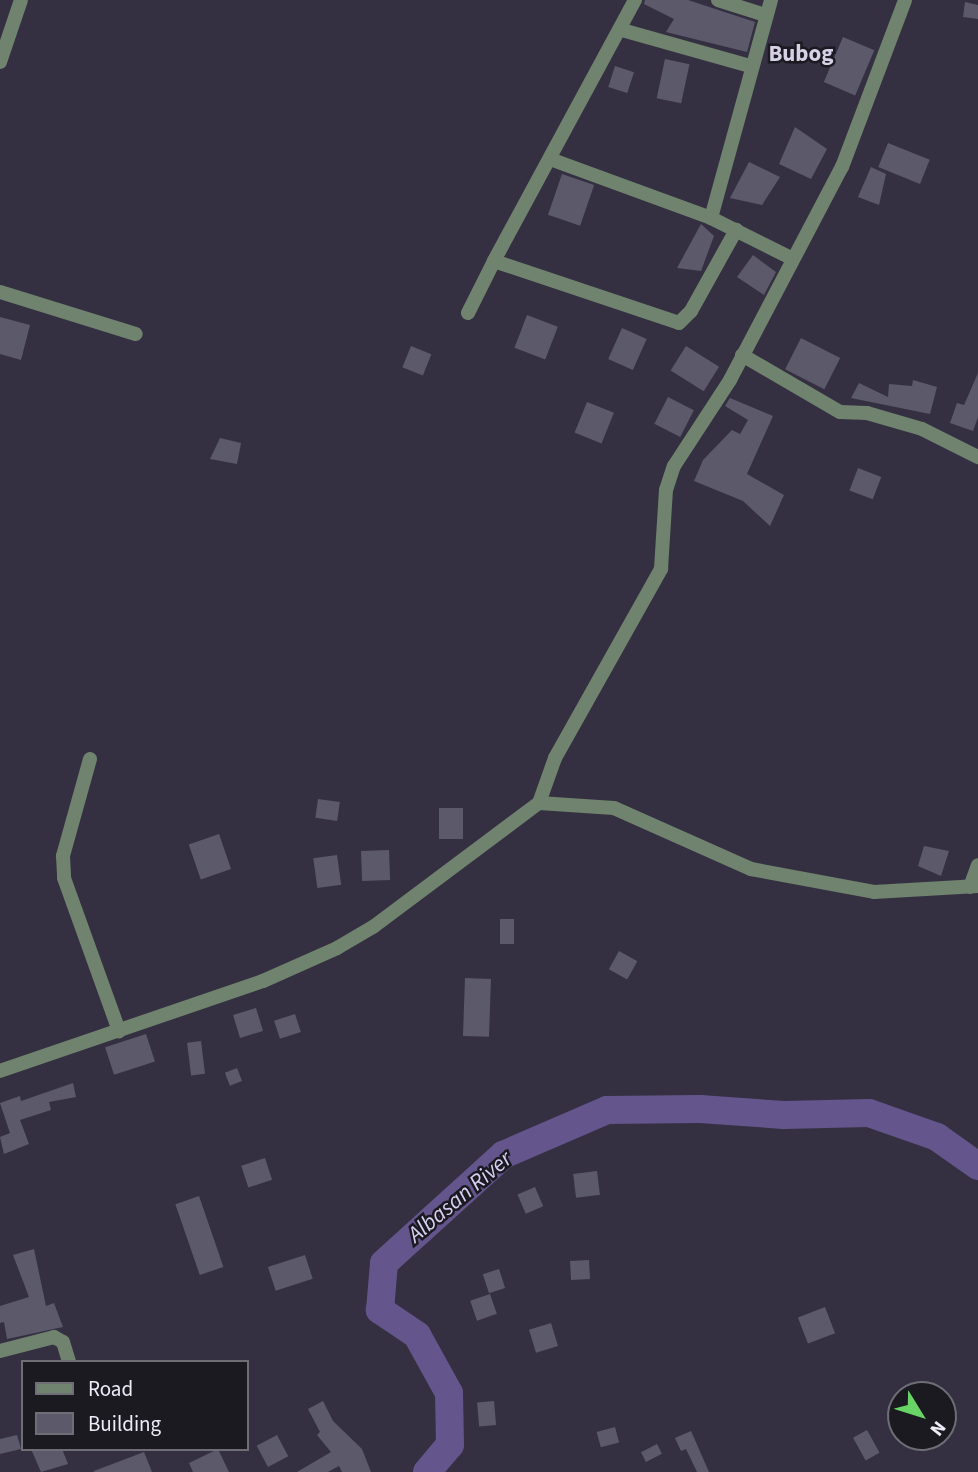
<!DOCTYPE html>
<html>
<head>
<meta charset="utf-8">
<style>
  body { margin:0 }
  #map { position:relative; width:978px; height:1472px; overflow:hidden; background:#343041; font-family:"Source Sans 3",sans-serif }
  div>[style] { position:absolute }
  .river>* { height:28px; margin:-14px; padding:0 14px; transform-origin:14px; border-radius:14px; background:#64558c }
  .building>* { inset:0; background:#5c596b; transform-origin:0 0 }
  .minor>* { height:14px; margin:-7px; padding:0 7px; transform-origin:7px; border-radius:7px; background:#70836e }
  .tertiary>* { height:14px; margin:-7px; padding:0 7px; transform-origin:7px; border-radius:7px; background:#70836e }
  span { translate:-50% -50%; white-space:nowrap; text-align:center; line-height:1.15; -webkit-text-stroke:5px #1b1a21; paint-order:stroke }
  .neighbourhood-label { font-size:23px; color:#d6d1e7; font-weight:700 }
  .water-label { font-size:23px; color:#d8d1f3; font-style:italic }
  .legend { position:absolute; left:21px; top:1360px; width:228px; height:91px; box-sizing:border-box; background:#1b1a21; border:2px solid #6f6e77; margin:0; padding:9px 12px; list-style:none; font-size:21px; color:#eeecf7 }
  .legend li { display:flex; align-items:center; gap:14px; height:35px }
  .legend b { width:35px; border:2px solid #6f6e77 }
  .north { position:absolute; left:887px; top:1381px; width:70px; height:70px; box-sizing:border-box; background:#1b1a21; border:2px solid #6f6e77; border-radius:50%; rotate:128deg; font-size:19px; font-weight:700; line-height:28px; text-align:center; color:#eeecf7 }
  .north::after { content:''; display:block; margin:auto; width:24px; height:32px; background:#68d465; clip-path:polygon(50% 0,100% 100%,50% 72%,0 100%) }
</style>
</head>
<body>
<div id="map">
  <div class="river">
    <div style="left:427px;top:1472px;width:35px;rotate:-50deg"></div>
    <div style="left:450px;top:1445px;width:52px;rotate:-91.1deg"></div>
    <div style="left:449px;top:1393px;width:66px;rotate:-118.9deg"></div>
    <div style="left:417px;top:1335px;width:45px;rotate:-146deg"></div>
    <div style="left:380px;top:1310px;width:47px;rotate:-85.1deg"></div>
    <div style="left:384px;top:1263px;width:161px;rotate:-42.2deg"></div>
    <div style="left:503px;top:1155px;width:113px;rotate:-23.4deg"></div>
    <div style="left:607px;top:1110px;width:93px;rotate:-0.6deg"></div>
    <div style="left:700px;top:1109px;width:84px;rotate:4.1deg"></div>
    <div style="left:784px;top:1115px;width:85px;rotate:-1.3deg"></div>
    <div style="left:869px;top:1113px;width:72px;rotate:19.4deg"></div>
    <div style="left:937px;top:1137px;width:50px;rotate:35.3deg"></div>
  </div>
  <div class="building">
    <div style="clip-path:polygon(645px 0,688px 0,755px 22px,747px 52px,666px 32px,674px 19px,644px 4px)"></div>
    <div style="clip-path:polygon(965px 2px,978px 5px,978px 19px,963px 17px)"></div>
    <div style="left:843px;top:37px;width:34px;height:49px;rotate:23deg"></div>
    <div style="left:665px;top:59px;width:25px;height:40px;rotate:12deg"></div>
    <div style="left:615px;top:66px;width:20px;height:22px;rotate:18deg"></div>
    <div style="clip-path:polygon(795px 127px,827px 149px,811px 179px,779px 164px)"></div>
    <div style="left:888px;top:143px;width:45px;height:26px;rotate:22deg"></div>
    <div style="clip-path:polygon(749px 162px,780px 177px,762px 205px,730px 198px)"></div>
    <div style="clip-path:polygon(871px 167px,886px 174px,879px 205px,858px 197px)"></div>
    <div style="left:562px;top:174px;width:34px;height:43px;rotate:19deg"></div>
    <div style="clip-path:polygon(701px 224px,714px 236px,701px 271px,677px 268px)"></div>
    <div style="clip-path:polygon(753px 255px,776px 272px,764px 295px,737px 277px)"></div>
    <div style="left:527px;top:315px;width:33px;height:35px;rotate:21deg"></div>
    <div style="clip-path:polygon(0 317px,30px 325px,21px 360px,0 354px)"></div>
    <div style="left:622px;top:328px;width:27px;height:34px;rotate:24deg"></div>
    <div style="left:801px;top:338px;width:44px;height:35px;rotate:27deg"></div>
    <div style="left:411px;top:346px;width:22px;height:23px;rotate:22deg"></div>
    <div style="left:686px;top:346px;width:39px;height:29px;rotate:32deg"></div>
    <div style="clip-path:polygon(978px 373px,978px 417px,973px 431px,950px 423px,957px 403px,964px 405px)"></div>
    <div style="clip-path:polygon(913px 380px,937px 387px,930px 414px,851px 398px,859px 383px,888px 397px,889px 384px,912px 386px)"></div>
    <div style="left:668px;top:397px;width:29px;height:30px;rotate:27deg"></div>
    <div style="clip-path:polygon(730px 398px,773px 416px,747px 474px,784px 495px,770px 526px,743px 501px,694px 481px,703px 460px,732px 430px,740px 434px,748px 420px,725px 406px)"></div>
    <div style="left:587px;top:402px;width:29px;height:33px;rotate:22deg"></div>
    <div style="clip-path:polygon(220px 438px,241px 443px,237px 464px,210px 459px)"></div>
    <div style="left:858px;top:468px;width:25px;height:24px;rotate:21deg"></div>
    <div style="left:318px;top:799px;width:22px;height:19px;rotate:8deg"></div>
    <div style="left:439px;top:808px;width:24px;height:31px"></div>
    <div style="left:219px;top:834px;width:37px;height:32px;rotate:71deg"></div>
    <div style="clip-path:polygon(924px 846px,949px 851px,941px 876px,918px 866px)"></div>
    <div style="left:389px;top:850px;width:30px;height:28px;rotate:88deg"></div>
    <div style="left:337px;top:855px;width:30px;height:24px;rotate:82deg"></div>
    <div style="left:500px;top:919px;width:14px;height:25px"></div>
    <div style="left:619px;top:951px;width:21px;height:21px;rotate:29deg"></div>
    <div style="left:465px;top:978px;width:26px;height:58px;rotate:2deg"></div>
    <div style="left:256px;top:1008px;width:24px;height:24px;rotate:73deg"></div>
    <div style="left:295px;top:1014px;width:19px;height:22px;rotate:72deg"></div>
    <div style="left:146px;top:1034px;width:29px;height:43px;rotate:72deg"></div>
    <div style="left:201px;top:1041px;width:33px;height:14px;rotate:83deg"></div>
    <div style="left:237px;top:1068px;width:14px;height:13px;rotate:69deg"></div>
    <div style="clip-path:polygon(73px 1083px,76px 1097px,49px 1102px,51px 1110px,20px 1120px,29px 1144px,4px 1154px,0 1137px,10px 1133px,0 1103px,20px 1096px,21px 1101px)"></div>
    <div style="left:265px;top:1158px;width:23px;height:25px;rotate:72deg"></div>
    <div style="left:597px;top:1171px;width:24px;height:24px;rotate:83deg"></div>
    <div style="left:535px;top:1187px;width:21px;height:19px;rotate:67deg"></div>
    <div style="left:199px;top:1196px;width:75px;height:25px;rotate:71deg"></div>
    <div style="clip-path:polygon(34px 1249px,46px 1306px,54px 1303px,63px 1327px,7px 1339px,4px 1322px,0 1323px,0 1306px,29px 1297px,13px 1255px)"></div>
    <div style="left:305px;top:1255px;width:25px;height:39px;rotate:72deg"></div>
    <div style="left:589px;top:1260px;width:19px;height:19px;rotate:87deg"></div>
    <div style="left:499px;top:1269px;width:20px;height:17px;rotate:72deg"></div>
    <div style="left:490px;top:1294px;width:21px;height:21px;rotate:71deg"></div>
    <div style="left:825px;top:1307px;width:28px;height:29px;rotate:69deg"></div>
    <div style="left:551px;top:1323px;width:24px;height:23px;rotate:73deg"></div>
    <div style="clip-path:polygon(323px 1401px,333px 1421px,362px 1449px,371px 1472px,342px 1472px,339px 1466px,328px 1472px,297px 1472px,331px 1452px,317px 1435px,320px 1432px,308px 1409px)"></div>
    <div style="left:494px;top:1401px;width:24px;height:17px;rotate:85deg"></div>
    <div style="left:615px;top:1427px;width:16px;height:19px;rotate:75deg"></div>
    <div style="left:867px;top:1430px;width:26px;height:16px;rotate:61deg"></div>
    <div style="clip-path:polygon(691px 1431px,709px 1472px,697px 1472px,686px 1449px,681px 1451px,675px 1438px)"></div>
    <div style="clip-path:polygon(17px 1435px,21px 1449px,0 1454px,0 1439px)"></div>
    <div style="left:277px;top:1435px;width:24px;height:23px;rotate:62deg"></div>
    <div style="left:657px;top:1444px;width:11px;height:18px;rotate:63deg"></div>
    <div style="clip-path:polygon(31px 1449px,62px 1449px,68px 1464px,41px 1472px)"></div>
    <div style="clip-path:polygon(218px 1449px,229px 1472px,193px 1472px,189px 1463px)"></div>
    <div style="clip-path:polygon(144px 1452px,152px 1472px,94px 1472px,94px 1471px)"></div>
  </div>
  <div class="minor">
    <div style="left:635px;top:0;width:297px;rotate:118.4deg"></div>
    <div style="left:494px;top:261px;width:195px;rotate:18.5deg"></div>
    <div style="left:679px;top:323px;width:17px;rotate:-45deg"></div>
    <div style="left:691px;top:311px;width:93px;rotate:-60.9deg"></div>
    <div style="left:718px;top:0;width:49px;rotate:17.7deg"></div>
    <div style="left:622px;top:30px;width:133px;rotate:15.7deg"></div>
    <div style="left:0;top:62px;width:65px;rotate:-71.3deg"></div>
    <div style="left:550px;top:159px;width:171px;rotate:20.1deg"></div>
    <div style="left:711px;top:218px;width:89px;rotate:26.6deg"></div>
    <div style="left:711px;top:218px;width:226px;rotate:-74.6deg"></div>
    <div style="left:0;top:292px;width:142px;rotate:17.2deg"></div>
    <div style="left:468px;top:313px;width:58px;rotate:-63.4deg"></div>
    <div style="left:742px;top:355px;width:113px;rotate:30.2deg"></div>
    <div style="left:840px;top:412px;width:27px;rotate:2deg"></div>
    <div style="left:867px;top:413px;width:57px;rotate:16.2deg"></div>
    <div style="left:922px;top:429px;width:63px;rotate:26.6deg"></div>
    <div style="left:90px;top:759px;width:101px;rotate:105.6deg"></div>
    <div style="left:63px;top:856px;width:22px;rotate:87deg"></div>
    <div style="left:64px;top:878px;width:163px;rotate:70.2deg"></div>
    <div style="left:539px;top:803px;width:48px;rotate:-70.4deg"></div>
    <div style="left:555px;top:758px;width:217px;rotate:-60.7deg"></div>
    <div style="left:661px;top:569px;width:79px;rotate:-86.4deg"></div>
    <div style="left:666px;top:490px;width:25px;rotate:-72deg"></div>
    <div style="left:674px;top:466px;width:103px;rotate:-56.9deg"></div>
    <div style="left:730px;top:380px;width:241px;rotate:-62.3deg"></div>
    <div style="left:842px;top:167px;width:178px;rotate:-69.3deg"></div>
    <div style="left:970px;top:887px;width:23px;rotate:-70deg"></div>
    <div style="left:0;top:1351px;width:56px;rotate:-14.5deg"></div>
    <div style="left:54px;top:1337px;width:10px;rotate:29deg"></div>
    <div style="left:63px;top:1342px;width:21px;rotate:73deg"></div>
  </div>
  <div class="tertiary">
    <div style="left:0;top:1071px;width:278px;rotate:-18.9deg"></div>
    <div style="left:263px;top:981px;width:81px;rotate:-24deg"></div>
    <div style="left:337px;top:948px;width:42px;rotate:-30.3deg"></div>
    <div style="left:373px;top:927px;width:207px;rotate:-36.8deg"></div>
    <div style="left:539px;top:803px;width:75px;rotate:3.8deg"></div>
    <div style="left:614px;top:808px;width:150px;rotate:24deg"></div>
    <div style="left:751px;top:869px;width:125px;rotate:10.6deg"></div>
    <div style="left:874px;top:892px;width:104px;rotate:-3.3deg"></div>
  </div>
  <div class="neighbourhood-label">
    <span style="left:801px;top:54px">Bubog</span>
  </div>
  <div class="water-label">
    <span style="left:460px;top:1197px;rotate:-40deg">Albasan River</span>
  </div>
  <ul class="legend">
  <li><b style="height:9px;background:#70836e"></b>Road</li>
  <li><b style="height:19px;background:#5c596b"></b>Building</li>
  </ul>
  <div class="north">N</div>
</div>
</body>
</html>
